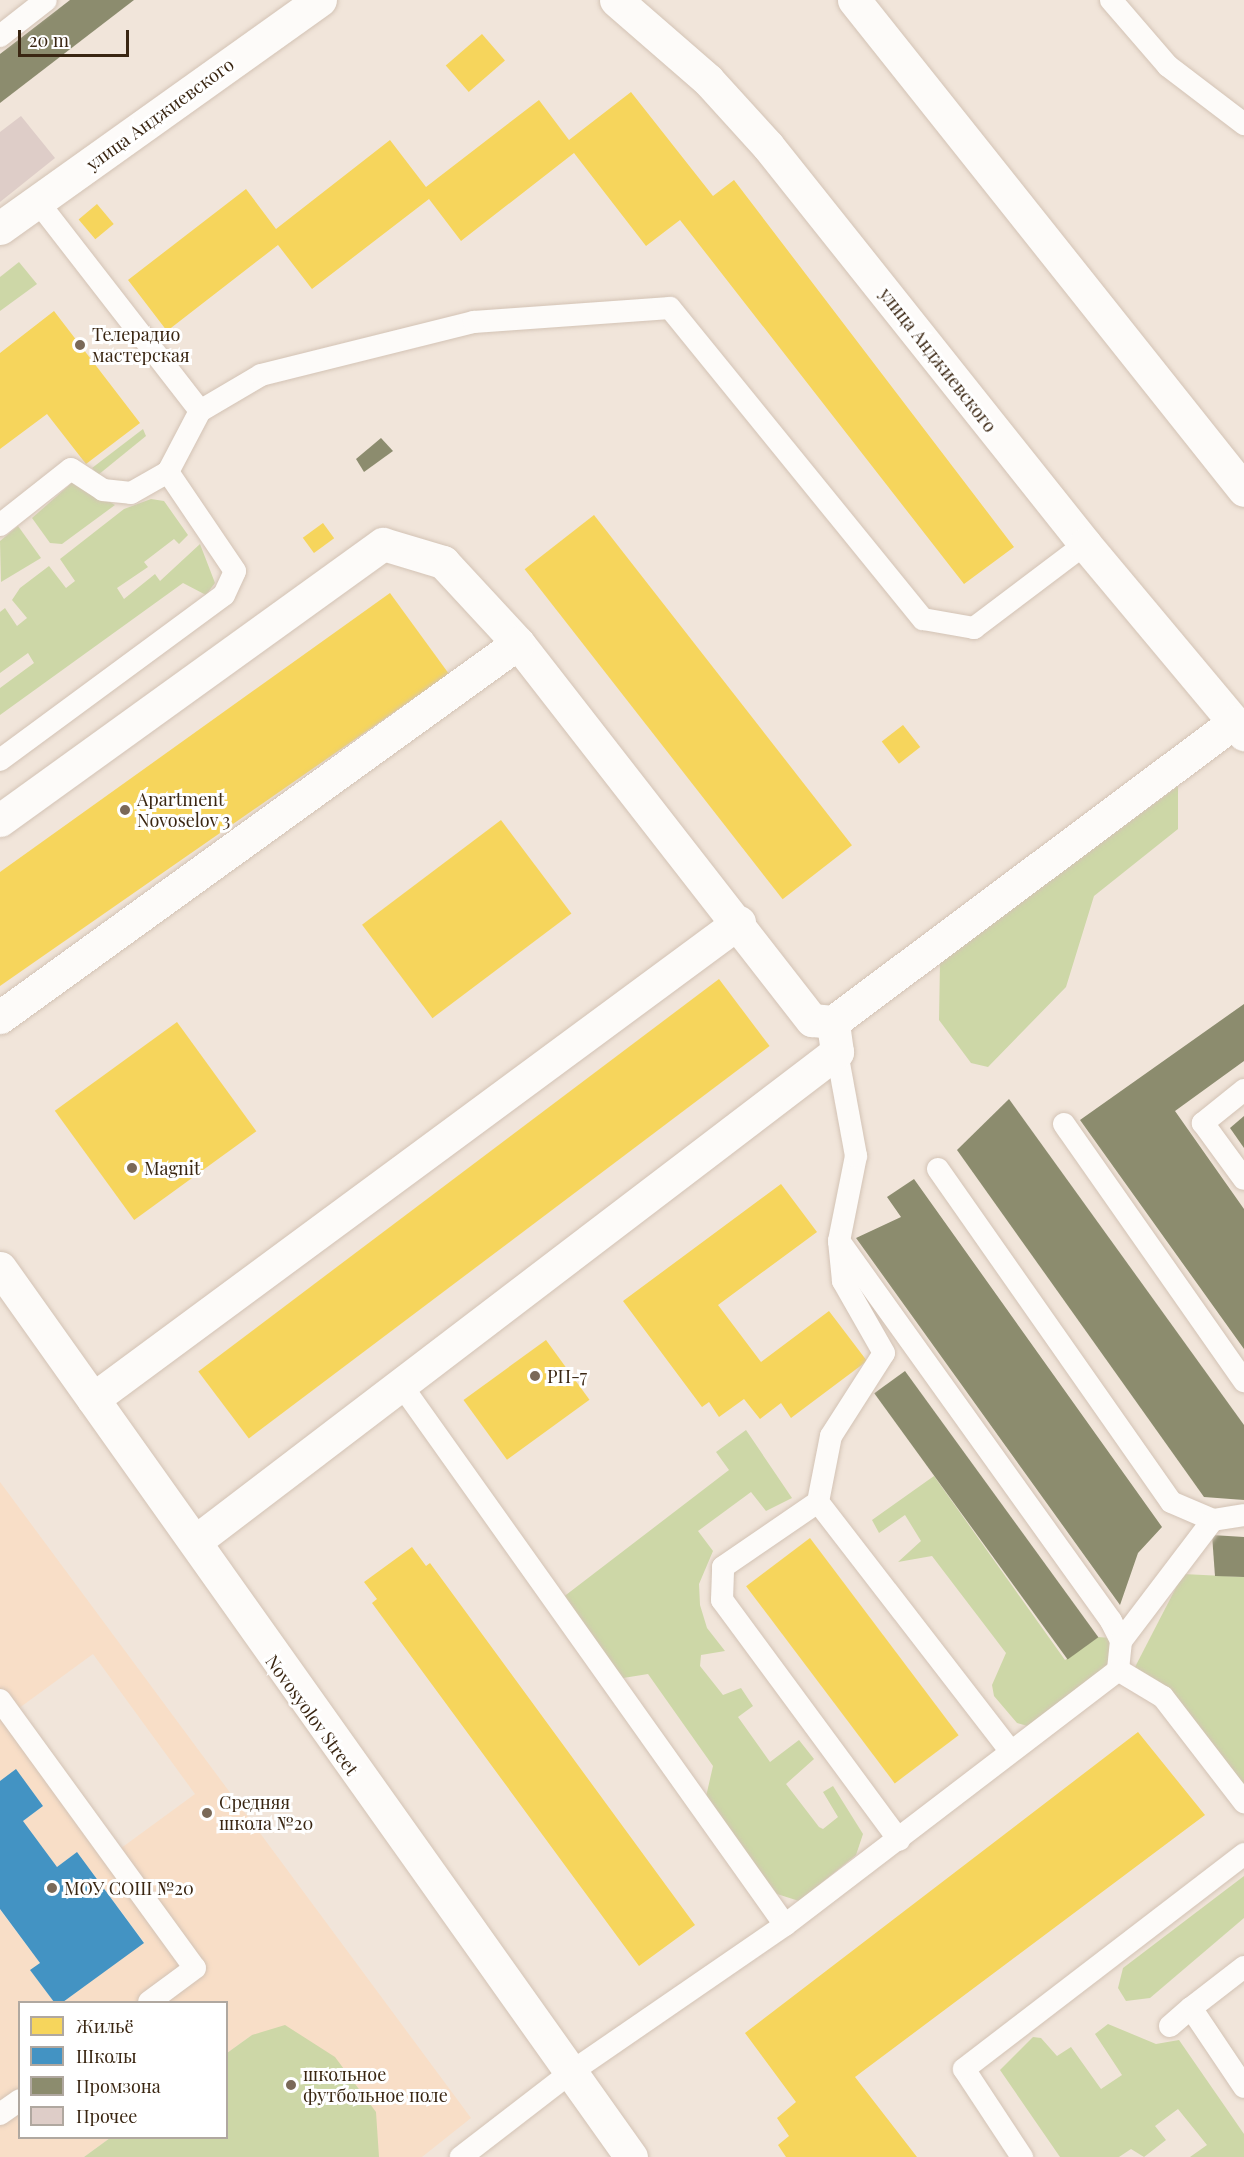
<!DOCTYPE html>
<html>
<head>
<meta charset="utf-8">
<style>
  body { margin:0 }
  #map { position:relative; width:1244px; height:2157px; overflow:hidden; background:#f1e5da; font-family:"Playfair Display",serif }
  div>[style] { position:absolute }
  .built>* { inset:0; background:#f8dec7 }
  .green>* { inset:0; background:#cdd7a7 }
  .homes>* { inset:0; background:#f6d55c; transform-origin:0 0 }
  .schools>* { inset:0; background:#4393c3 }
  .industry>* { inset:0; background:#8c8c6e; transform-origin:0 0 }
  .building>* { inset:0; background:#decdc8 }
  .roads { filter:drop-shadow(0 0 2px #d3c3b5) drop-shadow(0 0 2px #d3c3b5) }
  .lane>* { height:22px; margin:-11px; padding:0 11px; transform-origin:11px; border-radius:11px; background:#fdfbf9 }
  .street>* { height:33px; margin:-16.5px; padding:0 16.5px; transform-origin:16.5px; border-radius:16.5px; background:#fdfbf9 }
  .secondary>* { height:33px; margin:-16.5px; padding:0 16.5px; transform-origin:16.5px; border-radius:16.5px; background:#fdfbf9 }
  .dots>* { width:16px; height:16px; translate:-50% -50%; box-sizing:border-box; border:3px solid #fff; border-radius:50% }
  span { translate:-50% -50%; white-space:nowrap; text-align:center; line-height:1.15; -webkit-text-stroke:6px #fff; paint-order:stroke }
  .street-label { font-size:18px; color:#3a2612 }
  .poi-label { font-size:18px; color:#3a2612 }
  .left { translate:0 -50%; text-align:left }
  .legend { position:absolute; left:18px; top:2001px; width:210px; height:138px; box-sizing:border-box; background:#fff; border:2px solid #b0a8a0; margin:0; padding:8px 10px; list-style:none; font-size:18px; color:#3a2612 }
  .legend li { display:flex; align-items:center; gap:12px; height:30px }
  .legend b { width:30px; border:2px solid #b0a8a0 }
  .scale { position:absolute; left:18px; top:30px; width:111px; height:27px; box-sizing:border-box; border:3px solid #3a2612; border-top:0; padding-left:8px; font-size:18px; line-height:21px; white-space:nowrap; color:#3a2612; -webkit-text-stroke:4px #fff; paint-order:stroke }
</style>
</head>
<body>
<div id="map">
  <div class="built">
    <div style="clip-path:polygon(evenodd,0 1482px,471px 2118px,422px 2157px,379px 2157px,252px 2035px,227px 2053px,226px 2002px,63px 2002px,144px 1942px,77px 1852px,57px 1867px,23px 1821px,43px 1806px,16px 1770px,0 1781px,0 1482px,93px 1654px,195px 1794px,113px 1854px,11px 1714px,93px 1654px)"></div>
    <div style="clip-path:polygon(0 1910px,40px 1963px,30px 1970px,54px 2002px,20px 2002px,20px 2138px,110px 2138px,84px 2157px,0 2157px)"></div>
  </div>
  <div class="green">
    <div style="clip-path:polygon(19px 262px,37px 284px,0 311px,0 277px)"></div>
    <div style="clip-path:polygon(143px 429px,146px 436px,98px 475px,92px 468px)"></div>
    <div style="clip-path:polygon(74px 481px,115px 505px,62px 544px,50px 543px,32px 518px)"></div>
    <div style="clip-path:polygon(151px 499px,164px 501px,188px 535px,179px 544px,174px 539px,144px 562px,148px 567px,117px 588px,124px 599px,155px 574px,160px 581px,200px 544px,215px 583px,206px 595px,183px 583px,0 715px,0 688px,34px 663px,28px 653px,0 673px,0 612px,5px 608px,17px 626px,27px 618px,12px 600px,20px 588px,49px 566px,66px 588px,75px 581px,60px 559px,124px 509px)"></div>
    <div style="clip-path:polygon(18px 526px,41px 558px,1px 582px,0 541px)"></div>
    <div style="clip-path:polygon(1178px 786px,1178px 829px,1094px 896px,1066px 987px,988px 1067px,971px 1063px,939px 1020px,940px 962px)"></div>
    <div style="clip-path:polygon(746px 1430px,792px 1498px,766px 1511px,751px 1492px,698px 1531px,713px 1551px,699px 1584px,700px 1605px,707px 1628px,725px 1651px,701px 1655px,700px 1666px,723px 1695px,741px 1688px,753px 1706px,738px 1717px,770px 1762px,799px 1740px,814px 1759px,786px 1784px,819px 1827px,823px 1829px,838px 1817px,823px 1792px,833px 1786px,863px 1834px,856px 1855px,799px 1901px,777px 1894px,705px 1801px,713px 1766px,648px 1674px,617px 1679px,562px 1598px,729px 1470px,716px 1452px)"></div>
    <div style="clip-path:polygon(934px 1476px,1065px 1660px,1098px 1637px,1111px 1638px,1108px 1665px,1031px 1727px,1017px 1723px,994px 1696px,992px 1685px,1006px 1653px,932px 1556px,898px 1562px,921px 1541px,905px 1515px,879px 1533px,872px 1520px)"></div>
    <div style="clip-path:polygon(1183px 1574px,1244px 1577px,1244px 1784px,1134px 1669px)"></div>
    <div style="clip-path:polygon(1244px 1876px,1244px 1918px,1150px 1998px,1126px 2001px,1118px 1988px,1123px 1968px)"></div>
    <div style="clip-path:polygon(1108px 2024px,1156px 2044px,1179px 2040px,1244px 2134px,1244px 2157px,1190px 2157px,1207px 2145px,1178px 2109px,1155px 2126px,1166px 2140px,1144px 2157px,1131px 2149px,1119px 2157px,1060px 2157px,1000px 2070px,1033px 2037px,1041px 2038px,1057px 2056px,1071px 2047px,1101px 2089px,1122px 2075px,1095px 2034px)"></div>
    <div style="clip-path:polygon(285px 2025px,335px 2057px,376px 2112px,379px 2157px,84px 2157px,110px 2138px,226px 2138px,227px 2053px,252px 2035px)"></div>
  </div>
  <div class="homes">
    <div style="left:482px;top:34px;width:35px;height:48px;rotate:49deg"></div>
    <div style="clip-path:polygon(631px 92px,713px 196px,734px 180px,1014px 547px,964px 584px,680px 220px,646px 246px,574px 153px,461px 241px,429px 199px,312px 289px,278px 245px,167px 331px,128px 280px,246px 189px,276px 229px,390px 140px,426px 187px,539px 100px,569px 140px)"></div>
    <div style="left:97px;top:204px;width:26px;height:24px;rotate:50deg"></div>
    <div style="clip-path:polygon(54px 311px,140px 423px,86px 464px,47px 414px,0 449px,0 353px)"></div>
    <div style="left:594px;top:515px;width:419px;height:88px;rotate:52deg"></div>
    <div style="left:323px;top:523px;width:19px;height:25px;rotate:54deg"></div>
    <div style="clip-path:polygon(390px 593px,449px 674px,0 986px,0 872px)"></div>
    <div style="left:903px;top:725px;width:28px;height:27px;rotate:52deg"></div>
    <div style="left:501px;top:820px;width:117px;height:174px;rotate:53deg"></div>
    <div style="left:719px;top:979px;width:84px;height:652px;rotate:53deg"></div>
    <div style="left:177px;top:1022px;width:135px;height:151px;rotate:54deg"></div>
    <div style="clip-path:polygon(781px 1184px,817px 1232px,718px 1305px,761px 1362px,829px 1311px,867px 1361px,791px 1418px,781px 1403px,760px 1419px,744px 1399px,719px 1417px,709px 1402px,702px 1407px,623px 1301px)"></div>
    <div style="left:546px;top:1340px;width:74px;height:102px;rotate:54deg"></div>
    <div style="left:810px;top:1538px;width:247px;height:80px;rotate:53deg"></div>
    <div style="clip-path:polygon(412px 1547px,426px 1566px,430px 1563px,695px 1925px,639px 1966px,372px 1603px,377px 1599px,364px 1582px)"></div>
    <div style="clip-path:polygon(1138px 1732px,1205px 1815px,855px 2077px,917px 2157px,786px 2157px,778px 2145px,789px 2136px,777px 2118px,796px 2102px,745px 2033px)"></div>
  </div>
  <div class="schools">
    <div style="clip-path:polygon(16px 1769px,43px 1806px,23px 1821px,57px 1867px,77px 1852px,144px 1943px,63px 2002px,54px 2002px,30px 1970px,40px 1963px,0 1909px,0 1781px)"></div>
  </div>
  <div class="industry">
    <div style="clip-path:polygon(70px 0,134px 0,0 103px,0 54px)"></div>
    <div style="clip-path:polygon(381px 438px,393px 451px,364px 472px,356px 459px)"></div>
    <div style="clip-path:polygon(1244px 1004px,1244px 1061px,1175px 1111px,1244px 1209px,1244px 1349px,1080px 1120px)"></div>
    <div style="clip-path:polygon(1009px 1099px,1244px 1425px,1244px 1500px,1204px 1497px,957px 1150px)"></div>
    <div style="clip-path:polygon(1244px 1116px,1244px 1148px,1230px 1128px)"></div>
    <div style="clip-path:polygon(914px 1179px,1162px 1527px,1138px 1553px,1120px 1605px,856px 1238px,901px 1217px,887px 1197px)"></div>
    <div style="left:905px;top:1371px;width:329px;height:38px;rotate:54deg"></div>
    <div style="clip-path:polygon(1212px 1535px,1244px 1537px,1244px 1577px,1215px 1576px)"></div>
  </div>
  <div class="building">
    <div style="clip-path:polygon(21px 116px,55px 158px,0 202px,0 132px)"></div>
  </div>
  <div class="roads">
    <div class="lane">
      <div style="left:1111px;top:0;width:87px;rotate:49.2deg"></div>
      <div style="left:1168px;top:66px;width:96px;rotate:37.3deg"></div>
      <div style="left:0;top:36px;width:58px;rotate:-38deg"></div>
      <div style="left:38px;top:202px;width:264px;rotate:52.2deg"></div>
      <div style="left:200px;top:411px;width:71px;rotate:-30.5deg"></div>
      <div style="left:261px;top:375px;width:219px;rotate:-14deg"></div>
      <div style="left:474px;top:322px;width:196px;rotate:-4.1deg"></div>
      <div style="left:670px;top:308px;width:401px;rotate:50.9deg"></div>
      <div style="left:923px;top:619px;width:52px;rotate:10deg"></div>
      <div style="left:974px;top:628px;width:139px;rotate:-37.1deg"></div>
      <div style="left:0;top:525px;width:90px;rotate:-38.3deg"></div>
      <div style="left:71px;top:469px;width:38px;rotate:33deg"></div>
      <div style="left:103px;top:490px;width:28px;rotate:6deg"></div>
      <div style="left:131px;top:493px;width:43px;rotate:-29.6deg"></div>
      <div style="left:0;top:760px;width:278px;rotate:-36.4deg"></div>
      <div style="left:224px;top:595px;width:26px;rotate:-65deg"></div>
      <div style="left:235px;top:571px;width:120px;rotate:-124.1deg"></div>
      <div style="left:168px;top:472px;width:69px;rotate:-62.3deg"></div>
      <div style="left:1244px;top:1090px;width:53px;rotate:141.2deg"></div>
      <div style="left:1203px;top:1123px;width:69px;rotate:53.8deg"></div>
      <div style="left:1064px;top:1124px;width:314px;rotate:55deg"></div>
      <div style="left:938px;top:1169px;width:406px;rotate:55deg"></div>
      <div style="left:1171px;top:1502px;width:46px;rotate:23.2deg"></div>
      <div style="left:839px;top:1241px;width:467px;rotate:54.4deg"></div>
      <div style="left:1111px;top:1621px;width:22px;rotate:63deg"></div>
      <div style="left:1121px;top:1641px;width:29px;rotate:96deg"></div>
      <div style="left:402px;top:1386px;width:661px;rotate:54.6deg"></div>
      <div style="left:785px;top:1925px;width:261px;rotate:145.5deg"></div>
      <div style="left:570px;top:2073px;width:138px;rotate:142.4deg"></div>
      <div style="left:818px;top:1502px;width:67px;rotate:-78.9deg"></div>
      <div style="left:831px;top:1436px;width:98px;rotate:-57.4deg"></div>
      <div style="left:884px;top:1353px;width:83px;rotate:-119.7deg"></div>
      <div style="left:843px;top:1281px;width:40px;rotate:-95.7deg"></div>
      <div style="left:839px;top:1241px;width:87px;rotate:-78.7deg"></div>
      <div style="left:856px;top:1156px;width:106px;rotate:-100.4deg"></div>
      <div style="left:1121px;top:1641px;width:152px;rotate:-52.8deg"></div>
      <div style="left:1213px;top:1520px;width:31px;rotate:-9deg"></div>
      <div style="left:0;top:1700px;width:331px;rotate:54deg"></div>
      <div style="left:195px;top:1968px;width:57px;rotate:143.5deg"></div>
      <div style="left:899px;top:1840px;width:298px;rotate:-126.4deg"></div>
      <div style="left:722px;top:1600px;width:33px;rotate:-88deg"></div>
      <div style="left:723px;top:1567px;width:115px;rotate:-34.4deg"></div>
      <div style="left:818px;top:1502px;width:314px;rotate:52.3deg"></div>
      <div style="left:785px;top:1925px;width:419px;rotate:-37.4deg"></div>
      <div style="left:1118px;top:1670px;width:52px;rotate:31deg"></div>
      <div style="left:1163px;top:1697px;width:133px;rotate:52.4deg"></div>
      <div style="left:1191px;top:2008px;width:67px;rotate:-37.7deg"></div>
      <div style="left:1170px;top:2026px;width:28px;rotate:-41deg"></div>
      <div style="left:1191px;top:2008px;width:95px;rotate:56.1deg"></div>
      <div style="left:0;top:2114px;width:24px;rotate:-35deg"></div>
      <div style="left:1022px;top:2157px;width:105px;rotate:-123.4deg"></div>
      <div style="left:964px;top:2069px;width:353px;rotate:-37.5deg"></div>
    </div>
    <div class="street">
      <div style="left:616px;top:0;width:122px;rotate:41deg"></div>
      <div style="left:708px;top:80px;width:89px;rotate:47.7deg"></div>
      <div style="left:768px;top:146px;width:509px;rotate:51.46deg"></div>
      <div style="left:1085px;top:544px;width:248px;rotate:50.1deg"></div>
      <div style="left:0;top:228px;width:393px;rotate:-35.5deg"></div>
      <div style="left:518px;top:643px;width:478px;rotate:52.1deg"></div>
      <div style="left:812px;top:1020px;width:21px;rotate:5deg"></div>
      <div style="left:833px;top:1022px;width:501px;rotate:-36.8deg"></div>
      <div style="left:0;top:820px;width:472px;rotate:-35.8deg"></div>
      <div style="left:383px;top:544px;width:63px;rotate:16.7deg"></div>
      <div style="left:443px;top:562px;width:110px;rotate:47.2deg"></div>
      <div style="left:518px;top:643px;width:639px;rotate:144.17deg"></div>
      <div style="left:0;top:1268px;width:1090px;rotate:54.63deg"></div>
      <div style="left:93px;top:1399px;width:803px;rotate:-36.44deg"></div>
      <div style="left:197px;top:1540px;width:805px;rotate:-37.33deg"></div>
      <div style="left:837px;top:1052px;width:30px;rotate:-98deg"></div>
    </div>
    <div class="secondary">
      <div style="left:854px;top:0;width:626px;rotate:51.48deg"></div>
    </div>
  </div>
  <div class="dots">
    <div style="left:80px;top:345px;background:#7a6958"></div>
    <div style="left:125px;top:810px;background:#7a6958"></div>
    <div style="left:132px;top:1168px;background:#7a6958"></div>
    <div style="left:535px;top:1376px;background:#7a6958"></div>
    <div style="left:207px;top:1813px;background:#7a6958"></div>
    <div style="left:52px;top:1888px;background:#7a6958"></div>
    <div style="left:291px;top:2085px;background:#7a6958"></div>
  </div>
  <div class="street-label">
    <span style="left:160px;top:114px;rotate:-36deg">улица Анджиевского</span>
    <span style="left:938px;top:360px;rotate:52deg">улица Анджиевского</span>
    <span style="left:312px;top:1715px;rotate:54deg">Novosyolov Street</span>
  </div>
  <div class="poi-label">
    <span class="left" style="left:92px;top:345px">Телерадио<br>мастерская</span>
    <span class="left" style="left:137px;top:810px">Apartment<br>Novoselov 3</span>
    <span class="left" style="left:144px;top:1168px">Magnit</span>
    <span class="left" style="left:547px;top:1376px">РП-7</span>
    <span class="left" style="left:219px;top:1813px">Средняя<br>школа №20</span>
    <span class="left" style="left:64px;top:1888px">МОУ СОШ №20</span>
    <span class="left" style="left:303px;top:2085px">школьное<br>футбольное поле</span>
  </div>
  <ul class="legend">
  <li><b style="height:16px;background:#f6d55c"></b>Жильё</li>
  <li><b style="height:16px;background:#4393c3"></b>Школы</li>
  <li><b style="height:16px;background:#8c8c6e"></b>Промзона</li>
  <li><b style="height:16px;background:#decdc8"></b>Прочее</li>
  </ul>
  <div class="scale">20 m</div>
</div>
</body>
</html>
